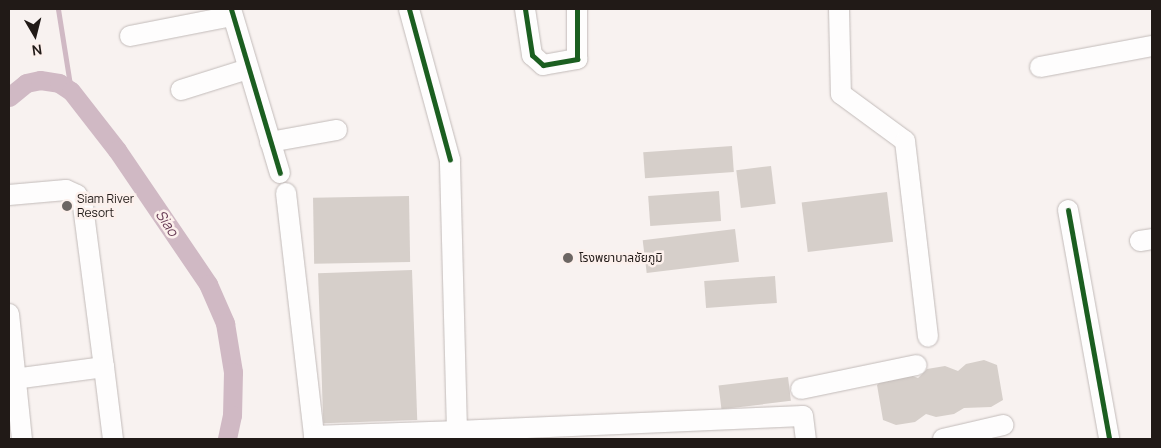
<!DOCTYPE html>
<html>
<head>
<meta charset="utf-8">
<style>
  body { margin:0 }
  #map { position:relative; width:1161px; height:448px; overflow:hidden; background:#f8f2f0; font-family:Manrope,"Noto Sans Thai",sans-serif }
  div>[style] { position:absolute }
  .stream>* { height:5px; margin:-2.5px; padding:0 2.5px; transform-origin:2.5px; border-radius:2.5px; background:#d0b9c4 }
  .canal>* { height:19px; margin:-9.5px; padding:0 9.5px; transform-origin:9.5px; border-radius:9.5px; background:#d0b9c4 }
  .building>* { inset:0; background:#d6cfca; transform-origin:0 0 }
  .roads { filter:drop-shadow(0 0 1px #c2bbb9) drop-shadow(0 0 1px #c2bbb9) }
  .minor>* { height:20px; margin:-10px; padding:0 10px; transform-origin:10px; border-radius:10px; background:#fefdfd }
  .cycleway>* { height:5px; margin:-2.5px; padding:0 2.5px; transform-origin:2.5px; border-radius:2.5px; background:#1b5e20 }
  .dots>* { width:14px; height:14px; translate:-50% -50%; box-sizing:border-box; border:2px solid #fcf0ec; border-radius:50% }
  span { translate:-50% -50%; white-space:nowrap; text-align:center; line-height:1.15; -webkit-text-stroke:5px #fcf0ec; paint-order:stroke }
  .poi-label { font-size:12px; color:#211a17 }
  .left { translate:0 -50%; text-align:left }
  .water-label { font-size:14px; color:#693d57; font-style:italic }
  .frame { position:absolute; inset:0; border:10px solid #211a17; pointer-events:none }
  .north { position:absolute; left:10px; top:10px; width:50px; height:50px; -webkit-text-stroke:4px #fcf0ec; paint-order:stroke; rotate:172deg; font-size:14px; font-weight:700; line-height:20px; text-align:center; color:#211a17 }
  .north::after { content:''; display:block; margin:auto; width:18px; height:22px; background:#211a17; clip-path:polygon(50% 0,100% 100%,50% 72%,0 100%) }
</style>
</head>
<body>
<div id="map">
  <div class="stream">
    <div style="left:58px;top:9px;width:83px;rotate:81deg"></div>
  </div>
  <div class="canal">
    <div style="left:9px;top:97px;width:22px;rotate:-39deg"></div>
    <div style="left:26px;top:83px;width:14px;rotate:-12deg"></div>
    <div style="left:40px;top:80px;width:19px;rotate:9deg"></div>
    <div style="left:59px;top:83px;width:14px;rotate:34deg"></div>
    <div style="left:71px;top:91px;width:75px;rotate:52.1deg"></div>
    <div style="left:117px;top:150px;width:162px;rotate:55.8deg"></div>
    <div style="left:208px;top:284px;width:43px;rotate:66.4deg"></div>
    <div style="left:225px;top:323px;width:50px;rotate:80.7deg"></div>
    <div style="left:233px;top:372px;width:43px;rotate:91.3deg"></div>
    <div style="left:232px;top:415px;width:25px;rotate:102deg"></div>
  </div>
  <div class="building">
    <div style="left:732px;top:146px;width:26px;height:89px;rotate:86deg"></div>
    <div style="left:771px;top:166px;width:38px;height:35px;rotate:83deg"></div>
    <div style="left:719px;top:191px;width:30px;height:71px;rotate:86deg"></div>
    <div style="left:887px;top:192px;width:50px;height:86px;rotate:83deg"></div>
    <div style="left:409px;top:196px;width:66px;height:96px;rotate:89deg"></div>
    <div style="left:735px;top:229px;width:33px;height:93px;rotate:83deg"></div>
    <div style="left:412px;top:270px;width:150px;height:94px;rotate:88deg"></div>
    <div style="left:775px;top:276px;width:27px;height:71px;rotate:86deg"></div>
    <div style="clip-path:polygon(984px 360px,997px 365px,1003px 400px,991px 407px,964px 408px,954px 414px,936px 417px,926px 414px,915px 422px,896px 425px,883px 420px,877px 385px,886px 377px,905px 373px,918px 378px,927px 369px,945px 366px,958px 371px,966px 364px)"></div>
    <div style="left:788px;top:377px;width:24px;height:70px;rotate:83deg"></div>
  </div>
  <div class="roads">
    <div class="minor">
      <div style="left:231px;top:9px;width:171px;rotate:73.4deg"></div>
      <div style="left:525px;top:9px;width:47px;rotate:81.3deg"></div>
      <div style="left:532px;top:55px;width:15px;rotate:42deg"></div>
      <div style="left:543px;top:65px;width:35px;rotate:-10deg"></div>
      <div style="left:577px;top:59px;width:50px;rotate:-90deg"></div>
      <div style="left:839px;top:9px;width:85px;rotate:88.7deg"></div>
      <div style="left:841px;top:94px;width:79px;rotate:36.3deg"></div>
      <div style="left:905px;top:141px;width:197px;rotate:83.3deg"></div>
      <div style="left:130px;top:36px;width:104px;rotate:-11.1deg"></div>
      <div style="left:1040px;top:67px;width:114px;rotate:-10.6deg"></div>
      <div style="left:181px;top:90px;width:70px;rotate:-17.4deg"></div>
      <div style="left:270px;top:142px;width:68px;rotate:-10.2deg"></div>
      <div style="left:286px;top:193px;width:245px;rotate:83.4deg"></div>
      <div style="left:314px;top:436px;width:143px;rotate:-2deg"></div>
      <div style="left:457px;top:431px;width:271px;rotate:-91.5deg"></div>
      <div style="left:450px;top:160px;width:156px;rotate:-105.2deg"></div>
      <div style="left:9px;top:195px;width:57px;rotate:-5deg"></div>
      <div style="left:66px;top:190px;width:12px;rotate:24deg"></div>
      <div style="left:77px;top:195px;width:13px;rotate:61deg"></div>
      <div style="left:83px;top:206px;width:162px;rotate:82.6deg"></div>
      <div style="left:1068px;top:210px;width:233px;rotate:79.8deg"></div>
      <div style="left:1140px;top:241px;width:12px;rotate:-9deg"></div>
      <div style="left:9px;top:314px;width:126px;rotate:84.1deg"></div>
      <div style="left:14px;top:379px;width:91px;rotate:-7.6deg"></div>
      <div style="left:104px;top:367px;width:73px;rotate:82.9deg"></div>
      <div style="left:801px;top:389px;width:118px;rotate:-11.7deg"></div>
      <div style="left:458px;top:439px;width:8px;rotate:-97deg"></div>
      <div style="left:457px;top:431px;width:346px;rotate:-2.5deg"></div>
      <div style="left:803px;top:416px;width:23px;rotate:83deg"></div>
      <div style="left:943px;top:439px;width:62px;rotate:-13.1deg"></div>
    </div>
  </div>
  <div class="cycleway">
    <div style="left:231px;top:9px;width:171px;rotate:73.4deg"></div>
    <div style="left:409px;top:9px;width:156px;rotate:74.8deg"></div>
    <div style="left:525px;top:9px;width:47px;rotate:81.3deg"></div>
    <div style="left:532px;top:55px;width:15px;rotate:42deg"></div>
    <div style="left:543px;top:65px;width:35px;rotate:-10deg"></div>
    <div style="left:577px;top:59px;width:50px;rotate:-90deg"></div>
    <div style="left:1068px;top:210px;width:233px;rotate:79.8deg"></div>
  </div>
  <div class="dots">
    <div style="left:67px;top:206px;background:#6c6663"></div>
    <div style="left:568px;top:258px;background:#6c6663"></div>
  </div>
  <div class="poi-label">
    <span class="left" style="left:77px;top:206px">Siam River<br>Resort</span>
    <span class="left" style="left:579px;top:258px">โรงพยาบาลชัยภูมิ</span>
  </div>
  <div class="water-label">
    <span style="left:167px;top:223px;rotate:56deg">Siao</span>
  </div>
  <div class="frame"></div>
  <div class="north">N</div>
</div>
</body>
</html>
